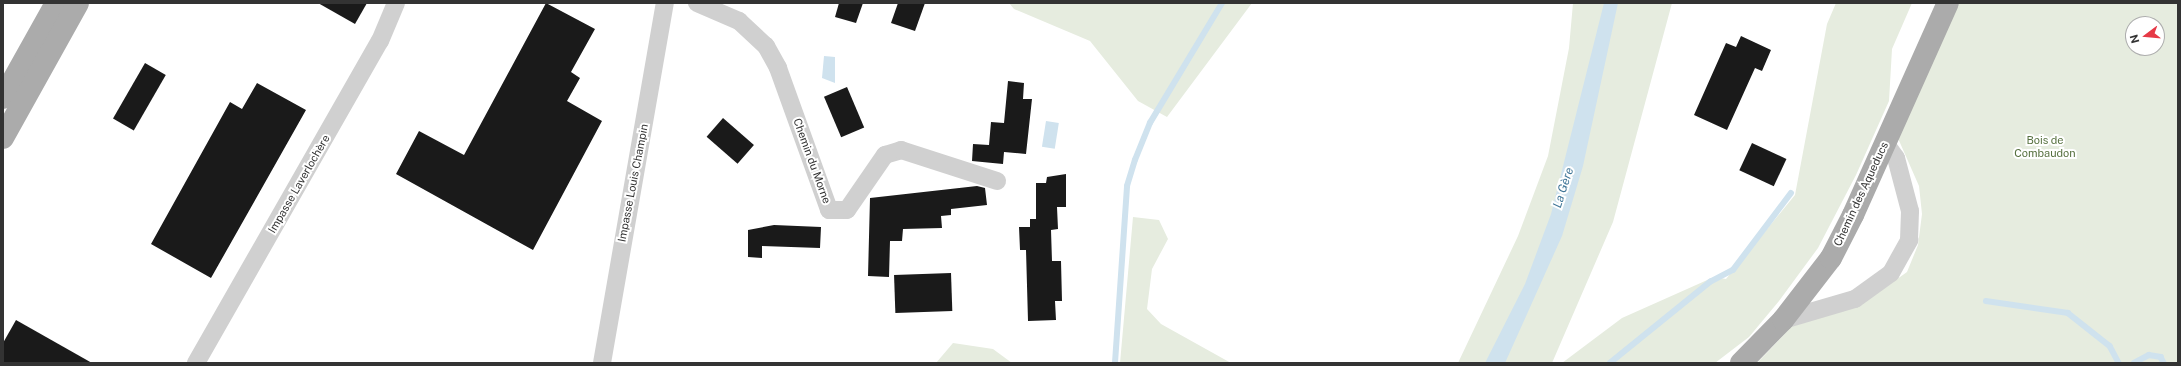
<!DOCTYPE html>
<html>
<head>
<meta charset="utf-8">
<style>
  body { margin:0 }
  #map { position:relative; width:2181px; height:366px; overflow:hidden; background:#fff; font-family:"Public Sans",sans-serif }
  div>[style] { position:absolute }
  .green>* { inset:0; background:#e6ecdf }
  .water>* { inset:0; background:#cfe2ee; transform-origin:0 0 }
  .stream>* { height:5.5px; margin:-2.75px; padding:0 2.75px; transform-origin:2.75px; border-radius:2.75px; background:#cfe2ee }
  .building>* { inset:0; background:#1a1a1a; transform-origin:0 0 }
  .minor>* { height:18px; margin:-9px; padding:0 9px; transform-origin:9px; border-radius:9px; background:#d0d0d0 }
  .major>* { height:22px; margin:-11px; padding:0 11px; transform-origin:11px; border-radius:11px; background:#ababab }
  span { translate:-50% -50%; white-space:nowrap; text-align:center; line-height:1.15; -webkit-text-stroke:4px #fff; paint-order:stroke }
  .park-label { font-size:11px; color:#56703f }
  .street-label { font-size:11px; color:#333 }
  .water-label { font-size:12px; color:#3f7597; font-style:italic }
  .frame { position:absolute; inset:0; border:4px solid #333; pointer-events:none }
  .north { position:absolute; left:2125px; top:16px; width:40px; height:40px; box-sizing:border-box; background:#fff; border:1px solid #adadad; border-radius:50%; rotate:254deg; font-size:11px; font-weight:700; line-height:16px; text-align:center; color:#333 }
  .north::after { content:''; display:block; margin:auto; width:14px; height:18px; background:#e63946; clip-path:polygon(50% 0,100% 100%,50% 72%,0 100%) }
</style>
</head>
<body>
<div id="map">
  <div class="green">
    <div style="clip-path:polygon(1009px 3px,1252px 3px,1167px 117px,1138px 101px,1090px 41px,1014px 9px)"></div>
    <div style="clip-path:polygon(1573px 3px,1672px 3px,1613px 222px,1552px 363px,1458px 363px,1518px 236px,1548px 156px,1569px 48px)"></div>
    <div style="clip-path:polygon(1836px 3px,1912px 3px,1892px 49px,1889px 101px,1856px 175px,1818px 248px,1779px 301px,1749px 337px,1715px 363px,1562px 363px,1622px 318px,1714px 277px,1726px 279px,1795px 195px,1827px 24px)"></div>
    <div style="clip-path:polygon(evenodd,1958px 3px,2178px 3px,2178px 363px,1757px 363px,1798px 320px,1886px 287px,1907px 272px,1918px 245px,1922px 214px,1919px 186px,1897px 136px,1958px 3px,2133px 24px,2157px 24px,2157px 48px,2133px 48px,2133px 24px)"></div>
    <div style="clip-path:polygon(1133px 217px,1159px 220px,1168px 239px,1152px 269px,1147px 309px,1161px 324px,1231px 363px,1120px 363px)"></div>
    <div style="clip-path:polygon(953px 343px,993px 349px,1012px 363px,936px 363px)"></div>
  </div>
  <div class="water">
    <div style="clip-path:polygon(1604px 3px,1618px 3px,1583px 166px,1562px 236px,1505px 363px,1485px 363px,1525px 284px,1551px 214px)"></div>
    <div style="clip-path:polygon(824px 56px,835px 57px,835px 83px,822px 78px)"></div>
    <div style="left:1046px;top:121px;width:13px;height:26px;rotate:9deg"></div>
  </div>
  <div class="stream">
    <div style="left:1986px;top:301px;width:83px;rotate:8.3deg"></div>
    <div style="left:2068px;top:313px;width:53px;rotate:38.2deg"></div>
    <div style="left:2110px;top:346px;width:19px;rotate:62deg"></div>
    <div style="left:1115px;top:363px;width:177px;rotate:-86.1deg"></div>
    <div style="left:1127px;top:186px;width:27px;rotate:-73deg"></div>
    <div style="left:1135px;top:160px;width:40px;rotate:-68deg"></div>
    <div style="left:1150px;top:123px;width:140px;rotate:-59deg"></div>
    <div style="left:1610px;top:363px;width:129px;rotate:-39deg"></div>
    <div style="left:1710px;top:282px;width:26px;rotate:-28deg"></div>
    <div style="left:1733px;top:270px;width:96px;rotate:-53deg"></div>
    <div style="left:2134px;top:363px;width:17px;rotate:-28deg"></div>
    <div style="left:2149px;top:355px;width:12px;rotate:9deg"></div>
    <div style="left:2161px;top:357px;width:7px;rotate:63deg"></div>
  </div>
  <div class="building">
    <div style="clip-path:polygon(318px 3px,367px 3px,355px 24px)"></div>
    <div style="clip-path:polygon(546px 3px,595px 29px,571px 72px,580px 78px,567px 101px,602px 121px,533px 250px,396px 174px,419px 131px,464px 155px)"></div>
    <div style="clip-path:polygon(839px 3px,863px 3px,856px 23px,835px 17px)"></div>
    <div style="clip-path:polygon(898px 3px,925px 3px,915px 31px,891px 23px)"></div>
    <div style="clip-path:polygon(1741px 36px,1771px 50px,1762px 71px,1755px 68px,1727px 130px,1694px 115px,1726px 43px,1736px 47px)"></div>
    <div style="left:145px;top:63px;width:24px;height:64px;rotate:30deg"></div>
    <div style="clip-path:polygon(1008px 81px,1024px 83px,1023px 99px,1032px 99px,1026px 154px,1004px 152px,1003px 164px,972px 161px,973px 144px,989px 145px,991px 122px,1004px 123px)"></div>
    <div style="clip-path:polygon(257px 83px,306px 110px,211px 278px,151px 244px,230px 102px,242px 109px)"></div>
    <div style="left:847px;top:87px;width:44px;height:25px;rotate:67deg"></div>
    <div style="left:723px;top:118px;width:41px;height:25px;rotate:41deg"></div>
    <div style="left:1752px;top:143px;width:38px;height:30px;rotate:25deg"></div>
    <div style="clip-path:polygon(1066px 174px,1066px 207px,1057px 207px,1058px 229px,1051px 230px,1052px 261px,1061px 261px,1062px 301px,1055px 301px,1056px 320px,1028px 321px,1026px 250px,1020px 250px,1019px 227px,1030px 227px,1030px 219px,1036px 219px,1036px 183px,1046px 183px,1047px 177px)"></div>
    <div style="clip-path:polygon(977px 186px,985px 188px,987px 205px,951px 209px,951px 215px,941px 216px,942px 228px,903px 229px,902px 241px,890px 241px,889px 277px,868px 276px,870px 198px)"></div>
    <div style="clip-path:polygon(774px 225px,821px 227px,820px 248px,762px 246px,762px 258px,748px 257px,748px 230px)"></div>
    <div style="left:951px;top:273px;width:38px;height:57px;rotate:88deg"></div>
    <div style="clip-path:polygon(16px 320px,92px 363px,3px 363px,3px 343px)"></div>
  </div>
  <div class="minor">
    <div style="left:697px;top:3px;width:46px;rotate:23.2deg"></div>
    <div style="left:739px;top:21px;width:37px;rotate:43deg"></div>
    <div style="left:766px;top:46px;width:25px;rotate:61deg"></div>
    <div style="left:778px;top:68px;width:151px;rotate:70.2deg"></div>
    <div style="left:829px;top:210px;width:18px"></div>
    <div style="left:847px;top:210px;width:67px;rotate:-55.4deg"></div>
    <div style="left:885px;top:155px;width:17px;rotate:-17deg"></div>
    <div style="left:901px;top:150px;width:101px;rotate:17.9deg"></div>
    <div style="left:1783px;top:320px;width:75px;rotate:-16.3deg"></div>
    <div style="left:1855px;top:299px;width:44px;rotate:-35.8deg"></div>
    <div style="left:1891px;top:273px;width:38px;rotate:-61deg"></div>
    <div style="left:1909px;top:240px;width:29px;rotate:-88deg"></div>
    <div style="left:1910px;top:211px;width:55px;rotate:-104.8deg"></div>
    <div style="left:1896px;top:158px;width:19px;rotate:-126deg"></div>
    <div style="left:196px;top:363px;width:371px;rotate:-60.3deg"></div>
    <div style="left:380px;top:41px;width:41px;rotate:-67.2deg"></div>
    <div style="left:602px;top:363px;width:365px;rotate:-80.1deg"></div>
  </div>
  <div class="major">
    <div style="left:3px;top:98px;width:109px;rotate:-60.8deg"></div>
    <div style="left:3px;top:138px;width:154px;rotate:-60.9deg"></div>
    <div style="left:1741px;top:363px;width:60px;rotate:-45.7deg"></div>
    <div style="left:1783px;top:320px;width:78px;rotate:-52.3deg"></div>
    <div style="left:1831px;top:258px;width:48px;rotate:-62.9deg"></div>
    <div style="left:1853px;top:215px;width:232px;rotate:-65.9deg"></div>
  </div>
  <div class="park-label">
    <span style="left:2045px;top:147px">Bois de<br>Combaudon</span>
  </div>
  <div class="street-label">
    <span style="left:812px;top:161px;rotate:70deg">Chemin du Morne</span>
    <span style="left:633px;top:183px;rotate:-79deg">Impasse Louis Champin</span>
    <span style="left:299px;top:184px;rotate:-60deg">Impasse Laverlochère</span>
    <span style="left:1861px;top:194px;rotate:-65deg">Chemin des Aqueducs</span>
  </div>
  <div class="water-label">
    <span style="left:1564px;top:188px;rotate:-72deg">La Gère</span>
  </div>
  <div class="frame"></div>
  <div class="north">N</div>
</div>
</body>
</html>
